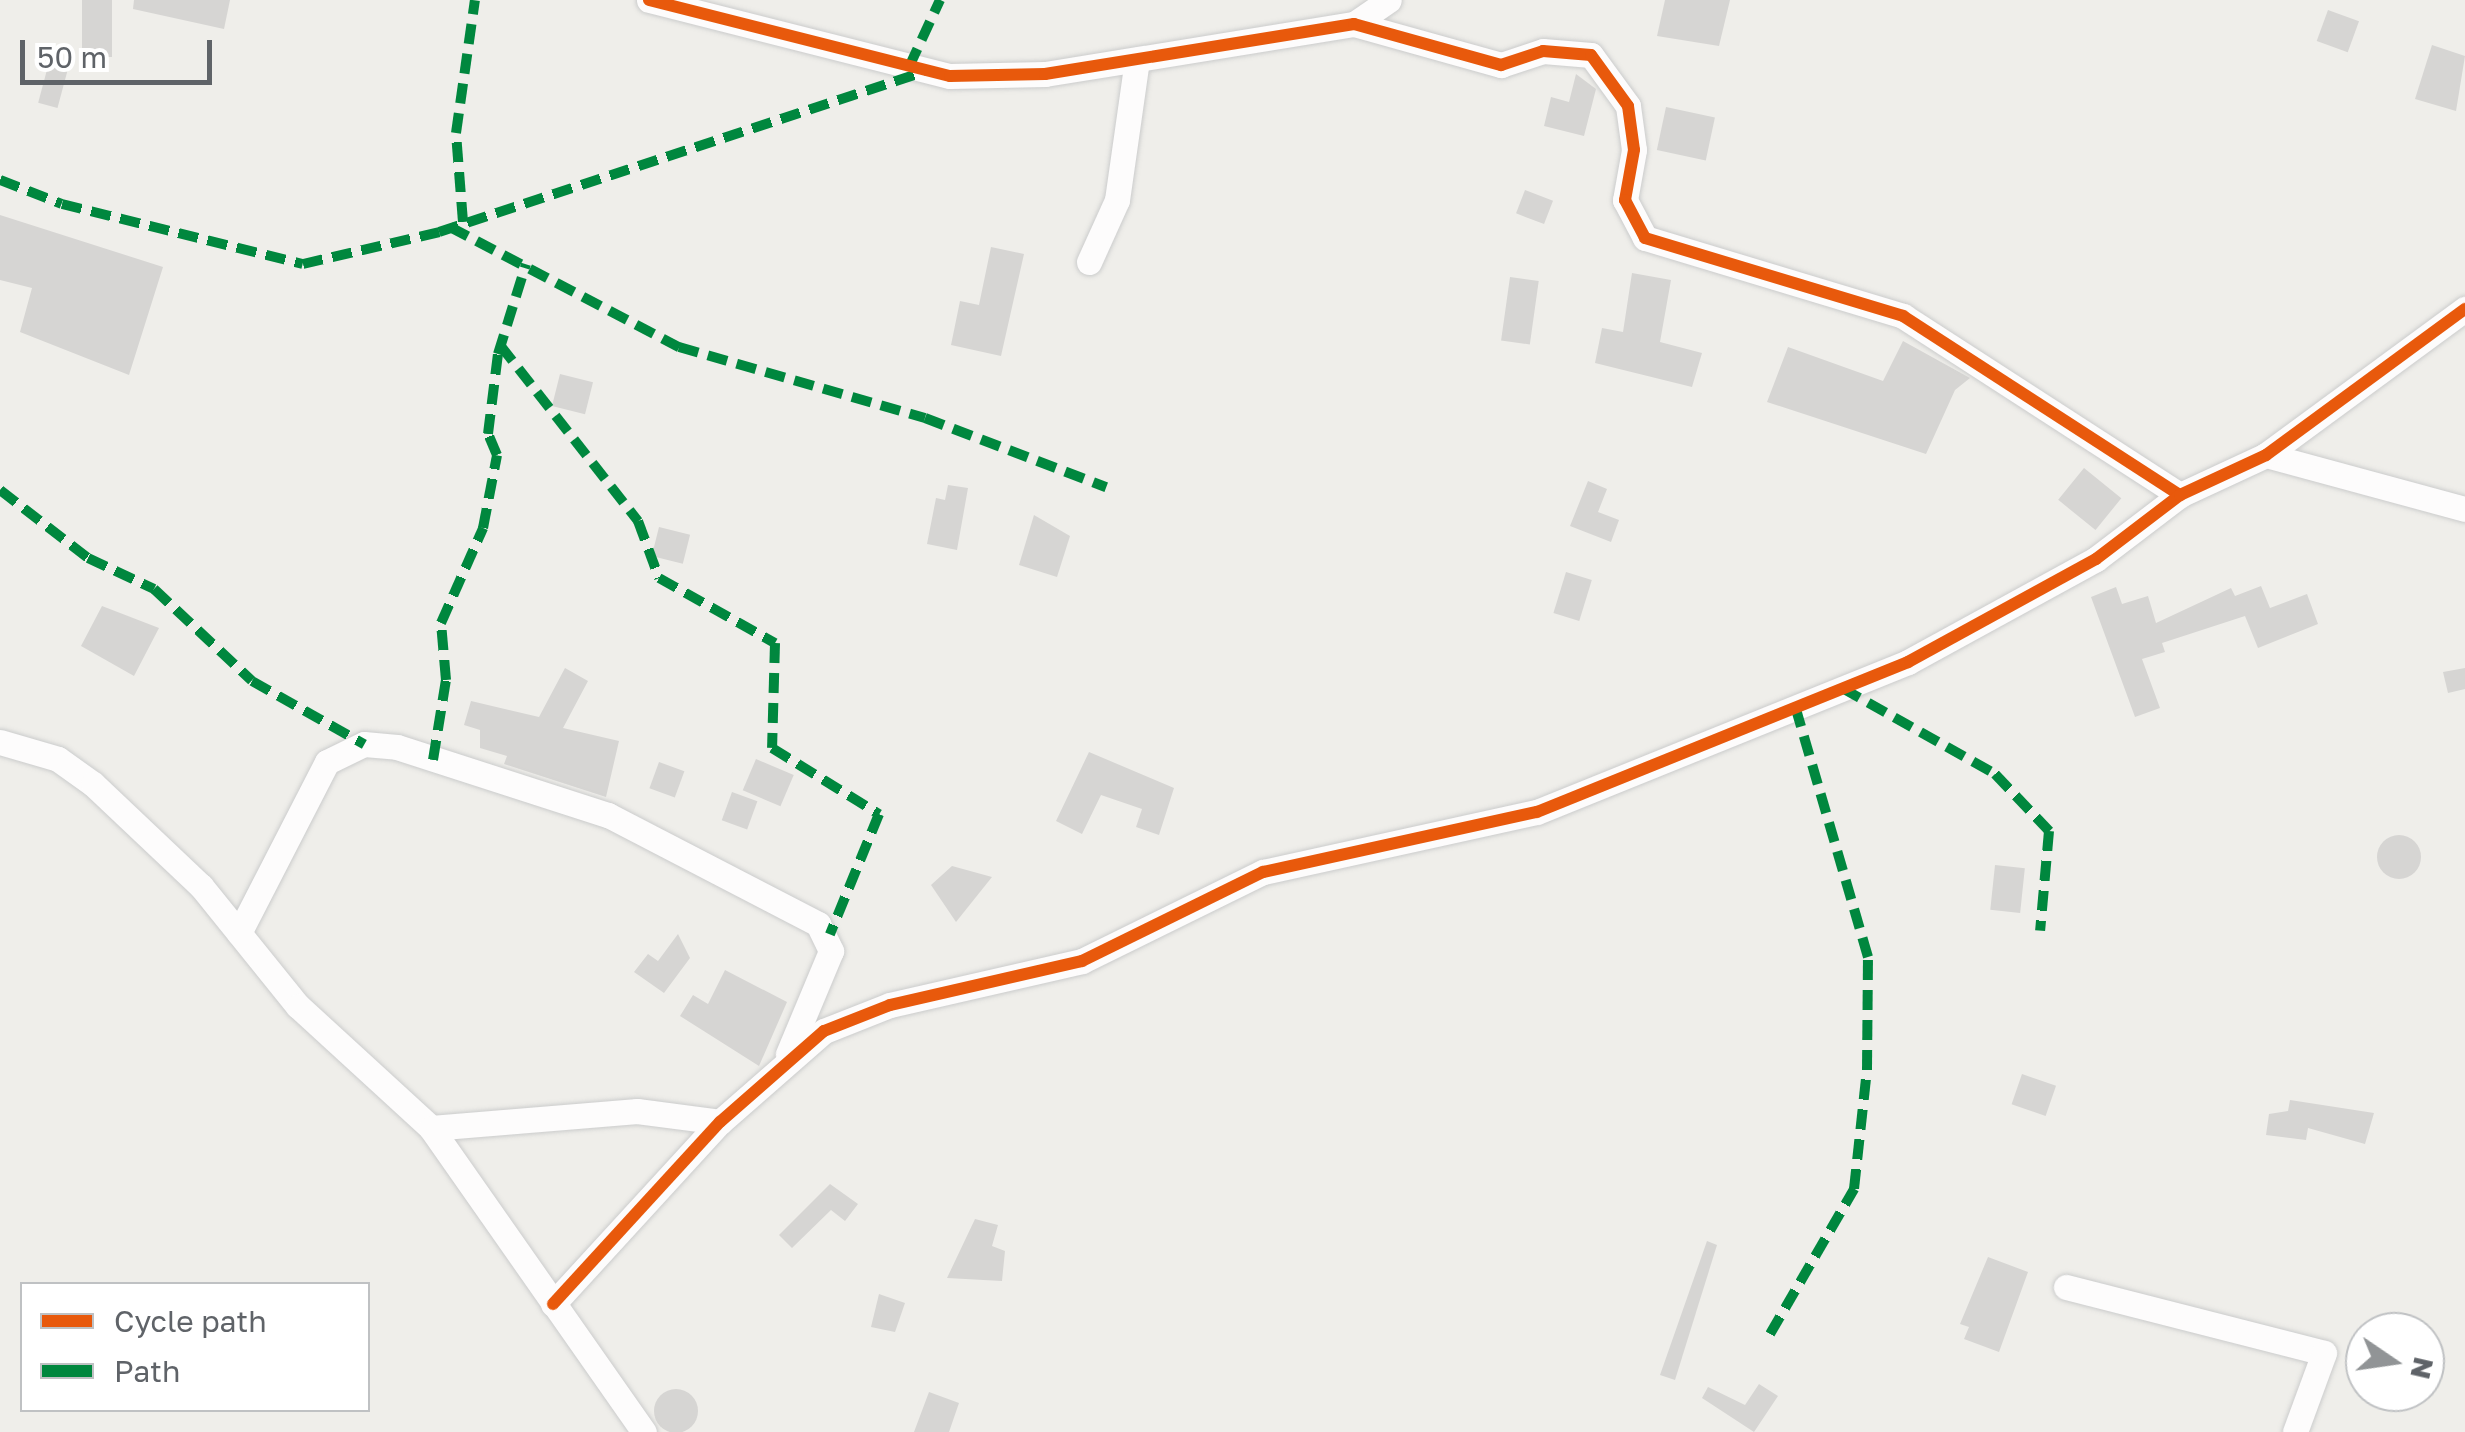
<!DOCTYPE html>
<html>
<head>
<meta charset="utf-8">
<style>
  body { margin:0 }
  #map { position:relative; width:2465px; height:1432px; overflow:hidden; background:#efeeea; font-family:"Golos Text",sans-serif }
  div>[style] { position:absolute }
  .building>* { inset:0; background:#d6d5d3; transform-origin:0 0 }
  .round { border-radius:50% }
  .roads { filter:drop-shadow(0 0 2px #cbcccc) drop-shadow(0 0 2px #cbcccc) }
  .minor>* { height:25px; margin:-12.5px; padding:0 12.5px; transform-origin:12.5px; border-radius:12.5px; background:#fdfcfc }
  .quiet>* { height:10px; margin-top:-5px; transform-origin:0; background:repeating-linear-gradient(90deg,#00873e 0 20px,transparent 0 30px) }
  .cycleway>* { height:12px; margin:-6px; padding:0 6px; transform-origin:6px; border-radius:6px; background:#e8590c }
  span { translate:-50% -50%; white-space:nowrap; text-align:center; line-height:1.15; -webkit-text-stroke:8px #fff; paint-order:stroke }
  .legend { position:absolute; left:20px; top:1282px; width:350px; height:130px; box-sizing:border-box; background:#fff; border:2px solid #bfc1c3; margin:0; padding:12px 18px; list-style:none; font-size:30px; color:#5f6368 }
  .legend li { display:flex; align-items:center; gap:20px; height:50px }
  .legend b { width:50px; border:2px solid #bfc1c3 }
  .north { position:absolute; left:2345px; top:1312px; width:100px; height:100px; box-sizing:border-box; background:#fff; border:2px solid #bfc1c3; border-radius:50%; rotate:103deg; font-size:28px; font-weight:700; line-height:40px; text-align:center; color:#5f6368 }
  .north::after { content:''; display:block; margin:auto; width:35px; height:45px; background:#919496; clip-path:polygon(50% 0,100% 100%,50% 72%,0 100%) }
  .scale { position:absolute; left:20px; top:40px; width:192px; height:45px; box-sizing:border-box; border:5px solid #5f6368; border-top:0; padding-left:12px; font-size:30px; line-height:35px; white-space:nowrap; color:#5f6368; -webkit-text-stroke:8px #fff; paint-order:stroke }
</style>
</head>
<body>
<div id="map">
  <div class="building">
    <div style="left:82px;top:0;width:30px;height:57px"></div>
    <div style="clip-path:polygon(134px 0,230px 0,224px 29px,133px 9px)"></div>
    <div style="clip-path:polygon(1665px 0,1730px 0,1719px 46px,1657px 36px)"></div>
    <div style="left:2328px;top:10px;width:33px;height:33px;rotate:20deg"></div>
    <div style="clip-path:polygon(2432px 45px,2465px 56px,2456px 111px,2415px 99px)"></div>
    <div style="left:48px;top:66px;width:20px;height:38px;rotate:15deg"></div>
    <div style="clip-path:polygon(1576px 74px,1596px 89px,1584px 136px,1544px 126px,1551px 97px,1569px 102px)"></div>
    <div style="left:1666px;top:107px;width:50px;height:44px;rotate:12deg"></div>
    <div style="left:1525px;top:190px;width:30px;height:25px;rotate:21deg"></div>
    <div style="clip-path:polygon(0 215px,163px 267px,129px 375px,20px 332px,32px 288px,0 280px)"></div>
    <div style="clip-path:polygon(991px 247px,1024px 254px,1001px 356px,951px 345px,960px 301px,979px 305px)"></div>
    <div style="clip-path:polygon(1632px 273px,1671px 280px,1660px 342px,1702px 353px,1692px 387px,1595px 363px,1602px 328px,1623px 332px)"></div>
    <div style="left:1510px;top:277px;width:29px;height:64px;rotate:8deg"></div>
    <div style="clip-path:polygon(1903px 341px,1970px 378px,1955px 390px,1926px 454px,1767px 402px,1788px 347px,1883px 381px)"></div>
    <div style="left:560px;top:374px;width:34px;height:33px;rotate:14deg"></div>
    <div style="left:2084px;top:468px;width:48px;height:41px;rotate:39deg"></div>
    <div style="clip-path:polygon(1588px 481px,1607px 489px,1598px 512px,1619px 520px,1611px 542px,1570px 526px)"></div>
    <div style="clip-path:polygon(948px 485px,968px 488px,957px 550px,927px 544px,936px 498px,945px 500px)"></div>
    <div style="clip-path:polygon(1034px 515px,1070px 536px,1057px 577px,1019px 565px)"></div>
    <div style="left:659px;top:527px;width:32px;height:30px;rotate:14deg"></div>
    <div style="left:1566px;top:572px;width:27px;height:43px;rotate:17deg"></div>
    <div style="clip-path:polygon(2261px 586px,2270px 608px,2307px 594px,2318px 624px,2258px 648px,2245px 616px,2162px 643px,2165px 652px,2142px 659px,2160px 708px,2135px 717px,2091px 597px,2116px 587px,2122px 604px,2148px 596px,2156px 623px,2231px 588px,2235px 596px)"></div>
    <div style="clip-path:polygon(102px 606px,159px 628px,134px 676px,81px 646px)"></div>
    <div style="clip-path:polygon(565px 668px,588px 681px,563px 728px,619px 741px,606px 797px,504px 764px,507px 756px,480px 748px,480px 730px,464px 725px,471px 701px,539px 717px)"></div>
    <div style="clip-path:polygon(2465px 668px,2465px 689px,2448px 693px,2443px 672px)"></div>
    <div style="clip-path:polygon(1089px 752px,1174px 788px,1159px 835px,1136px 827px,1142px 809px,1101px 795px,1082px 834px,1056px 821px)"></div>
    <div style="left:756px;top:759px;width:41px;height:34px;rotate:23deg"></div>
    <div style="left:659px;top:762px;width:27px;height:28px;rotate:20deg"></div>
    <div style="left:732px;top:792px;width:27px;height:30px;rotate:20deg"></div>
    <div class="round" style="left:2377px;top:835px;width:44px;height:44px"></div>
    <div style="left:1995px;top:865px;width:30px;height:45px;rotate:6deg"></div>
    <div style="clip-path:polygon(952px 866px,992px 877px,956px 922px,931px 885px)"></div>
    <div style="clip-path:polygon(678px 934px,690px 958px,664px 993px,634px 972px,648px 954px,658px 961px)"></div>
    <div style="clip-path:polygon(725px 970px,787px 1002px,759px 1066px,680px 1016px,693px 995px,708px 1004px)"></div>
    <div style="left:2022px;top:1074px;width:36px;height:32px;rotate:19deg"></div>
    <div style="clip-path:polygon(2290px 1100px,2374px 1113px,2365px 1144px,2308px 1128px,2306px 1140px,2266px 1135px,2269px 1114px,2288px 1111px)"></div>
    <div style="clip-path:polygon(830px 1184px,858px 1204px,845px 1221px,831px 1210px,792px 1248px,779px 1235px)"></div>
    <div style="clip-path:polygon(975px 1219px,998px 1225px,992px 1246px,1005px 1251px,1002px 1281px,947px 1278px)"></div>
    <div style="clip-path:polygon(1707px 1241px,1717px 1245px,1675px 1380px,1660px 1375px)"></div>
    <div style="clip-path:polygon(1988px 1257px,2028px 1272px,1999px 1352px,1964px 1339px,1969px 1327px,1960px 1324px)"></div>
    <div style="clip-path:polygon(879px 1294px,905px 1303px,895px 1332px,871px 1327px)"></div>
    <div style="clip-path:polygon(1759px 1384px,1778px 1396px,1754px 1432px,1702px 1398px,1708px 1387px,1745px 1405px)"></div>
    <div class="round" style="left:654px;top:1389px;width:44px;height:44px"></div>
    <div style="clip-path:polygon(929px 1392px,959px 1403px,949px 1432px,914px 1432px)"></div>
  </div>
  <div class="roads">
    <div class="minor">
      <div style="left:649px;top:0;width:310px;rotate:14.2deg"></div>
      <div style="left:950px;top:76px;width:95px;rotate:-1.2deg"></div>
      <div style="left:1045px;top:74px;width:313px;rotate:-9.2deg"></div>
      <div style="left:1354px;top:24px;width:153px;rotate:15.6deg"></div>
      <div style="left:1501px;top:65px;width:44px;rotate:-18.4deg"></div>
      <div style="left:1543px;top:51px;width:48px;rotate:4.8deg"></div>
      <div style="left:1591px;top:55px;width:63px;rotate:54deg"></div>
      <div style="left:1628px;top:106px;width:44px;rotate:82.2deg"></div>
      <div style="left:1634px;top:150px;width:51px;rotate:100.2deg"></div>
      <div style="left:1625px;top:200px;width:43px;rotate:62.2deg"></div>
      <div style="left:1645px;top:238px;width:270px;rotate:16.8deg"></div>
      <div style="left:1903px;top:316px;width:330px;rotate:32.9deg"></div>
      <div style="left:1354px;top:24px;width:42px;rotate:-34.4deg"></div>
      <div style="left:1089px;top:262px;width:68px;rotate:-65.7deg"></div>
      <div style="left:1117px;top:200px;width:142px;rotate:-81.9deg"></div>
      <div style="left:2266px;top:455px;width:206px;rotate:15.2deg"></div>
      <div style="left:0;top:742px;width:60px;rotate:16.3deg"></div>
      <div style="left:58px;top:759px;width:43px;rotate:35.5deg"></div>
      <div style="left:93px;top:784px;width:149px;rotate:43.4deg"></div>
      <div style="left:201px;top:886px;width:154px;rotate:51.1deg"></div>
      <div style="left:298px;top:1006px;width:180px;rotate:42.5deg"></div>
      <div style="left:431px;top:1128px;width:371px;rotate:55deg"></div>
      <div style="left:239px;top:933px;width:192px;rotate:-62.8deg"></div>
      <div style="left:327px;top:762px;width:41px;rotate:-25.9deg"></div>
      <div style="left:364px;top:744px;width:33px;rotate:5deg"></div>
      <div style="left:397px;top:747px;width:222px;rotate:17.9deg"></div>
      <div style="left:608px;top:815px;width:237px;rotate:27.4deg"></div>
      <div style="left:818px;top:924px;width:30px;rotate:64deg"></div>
      <div style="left:831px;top:951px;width:112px;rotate:112.7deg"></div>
      <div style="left:431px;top:1128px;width:207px;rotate:-4.7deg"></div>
      <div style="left:637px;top:1111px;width:84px;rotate:7.5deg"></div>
      <div style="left:2066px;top:1287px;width:266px;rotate:14.3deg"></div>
      <div style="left:2324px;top:1353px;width:84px;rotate:110.2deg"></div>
      <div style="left:553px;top:1304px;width:247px;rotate:-47.5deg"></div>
      <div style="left:720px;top:1122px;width:138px;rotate:-41.2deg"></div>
      <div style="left:824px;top:1031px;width:71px;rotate:-21.5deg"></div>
      <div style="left:890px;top:1005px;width:197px;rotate:-12.9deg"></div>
      <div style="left:1082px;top:961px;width:202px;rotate:-26.2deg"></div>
      <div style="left:1263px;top:872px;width:280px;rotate:-12.4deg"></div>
      <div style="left:1537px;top:812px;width:400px;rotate:-22deg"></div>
      <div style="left:1908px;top:662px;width:214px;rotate:-28.7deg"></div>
      <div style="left:2096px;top:559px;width:106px;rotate:-37.3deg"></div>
      <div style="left:2180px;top:495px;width:95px;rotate:-24.9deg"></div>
      <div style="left:2266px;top:455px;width:247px;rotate:-36.3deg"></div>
    </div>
  </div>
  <div class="quiet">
    <div style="left:909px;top:67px;width:74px;rotate:-65.2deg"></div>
    <div style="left:0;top:180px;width:66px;rotate:21.2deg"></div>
    <div style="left:62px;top:204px;width:248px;rotate:14deg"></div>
    <div style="left:303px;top:264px;width:140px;rotate:-13.2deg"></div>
    <div style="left:439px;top:232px;width:510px;rotate:-18.29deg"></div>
    <div style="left:463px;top:222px;width:89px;rotate:-94.5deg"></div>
    <div style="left:456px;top:133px;width:134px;rotate:-81.9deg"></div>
    <div style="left:450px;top:227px;width:259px;rotate:27.7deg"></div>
    <div style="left:679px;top:347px;width:256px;rotate:16.1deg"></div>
    <div style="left:925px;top:418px;width:194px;rotate:20.9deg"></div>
    <div style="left:500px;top:345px;width:224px;rotate:51.9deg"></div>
    <div style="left:638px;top:521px;width:61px;rotate:69.8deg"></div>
    <div style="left:659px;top:578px;width:133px;rotate:29.3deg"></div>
    <div style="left:775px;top:643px;width:105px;rotate:91.6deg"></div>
    <div style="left:772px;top:748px;width:126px;rotate:31.7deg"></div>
    <div style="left:879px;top:814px;width:130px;rotate:112.2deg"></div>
    <div style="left:0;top:490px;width:111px;rotate:37.7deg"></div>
    <div style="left:88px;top:558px;width:73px;rotate:25.2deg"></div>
    <div style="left:154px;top:589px;width:134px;rotate:43.2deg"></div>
    <div style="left:252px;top:681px;width:129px;rotate:29.4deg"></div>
    <div style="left:1842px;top:688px;width:176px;rotate:29.3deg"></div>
    <div style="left:1995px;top:774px;width:79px;rotate:46.5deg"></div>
    <div style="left:2049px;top:831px;width:100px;rotate:95.1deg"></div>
    <div style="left:433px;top:760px;width:81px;rotate:-80.8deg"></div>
    <div style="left:446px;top:680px;width:57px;rotate:-95deg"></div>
    <div style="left:441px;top:623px;width:104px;rotate:-66.1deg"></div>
    <div style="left:483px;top:528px;width:74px;rotate:-79.1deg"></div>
    <div style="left:497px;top:455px;width:23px;rotate:-113deg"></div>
    <div style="left:488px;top:434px;width:81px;rotate:-82.9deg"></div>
    <div style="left:498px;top:354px;width:94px;rotate:-72.7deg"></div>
    <div style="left:1770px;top:1334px;width:168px;rotate:-59.9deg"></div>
    <div style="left:1854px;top:1189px;width:120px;rotate:-83.8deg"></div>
    <div style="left:1867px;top:1070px;width:113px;rotate:-89.5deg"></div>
    <div style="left:1868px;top:957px;width:265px;rotate:-106.2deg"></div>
  </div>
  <div class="cycleway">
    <div style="left:649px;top:0;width:310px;rotate:14.2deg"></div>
    <div style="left:950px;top:76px;width:95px;rotate:-1.2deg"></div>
    <div style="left:1045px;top:74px;width:313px;rotate:-9.2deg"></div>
    <div style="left:1354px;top:24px;width:153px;rotate:15.6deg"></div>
    <div style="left:1501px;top:65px;width:44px;rotate:-18.4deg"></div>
    <div style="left:1543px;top:51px;width:48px;rotate:4.8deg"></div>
    <div style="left:1591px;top:55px;width:63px;rotate:54deg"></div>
    <div style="left:1628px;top:106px;width:44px;rotate:82.2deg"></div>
    <div style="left:1634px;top:150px;width:51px;rotate:100.2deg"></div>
    <div style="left:1625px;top:200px;width:43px;rotate:62.2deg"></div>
    <div style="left:1645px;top:238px;width:270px;rotate:16.8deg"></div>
    <div style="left:1903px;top:316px;width:330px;rotate:32.9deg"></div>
    <div style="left:553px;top:1304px;width:247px;rotate:-47.5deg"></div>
    <div style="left:720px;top:1122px;width:138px;rotate:-41.2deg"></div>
    <div style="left:824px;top:1031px;width:71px;rotate:-21.5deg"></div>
    <div style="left:890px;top:1005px;width:197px;rotate:-12.9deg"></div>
    <div style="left:1082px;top:961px;width:202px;rotate:-26.2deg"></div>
    <div style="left:1263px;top:872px;width:280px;rotate:-12.4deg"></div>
    <div style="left:1537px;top:812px;width:400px;rotate:-22deg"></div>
    <div style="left:1908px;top:662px;width:214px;rotate:-28.7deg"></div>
    <div style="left:2096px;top:559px;width:106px;rotate:-37.3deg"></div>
    <div style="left:2180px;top:495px;width:95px;rotate:-24.9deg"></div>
    <div style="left:2266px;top:455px;width:247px;rotate:-36.3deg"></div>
  </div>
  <ul class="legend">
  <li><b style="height:12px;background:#e8590c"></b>Cycle path</li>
  <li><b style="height:12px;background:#00873e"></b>Path</li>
  </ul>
  <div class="north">N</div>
  <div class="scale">50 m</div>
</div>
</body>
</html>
